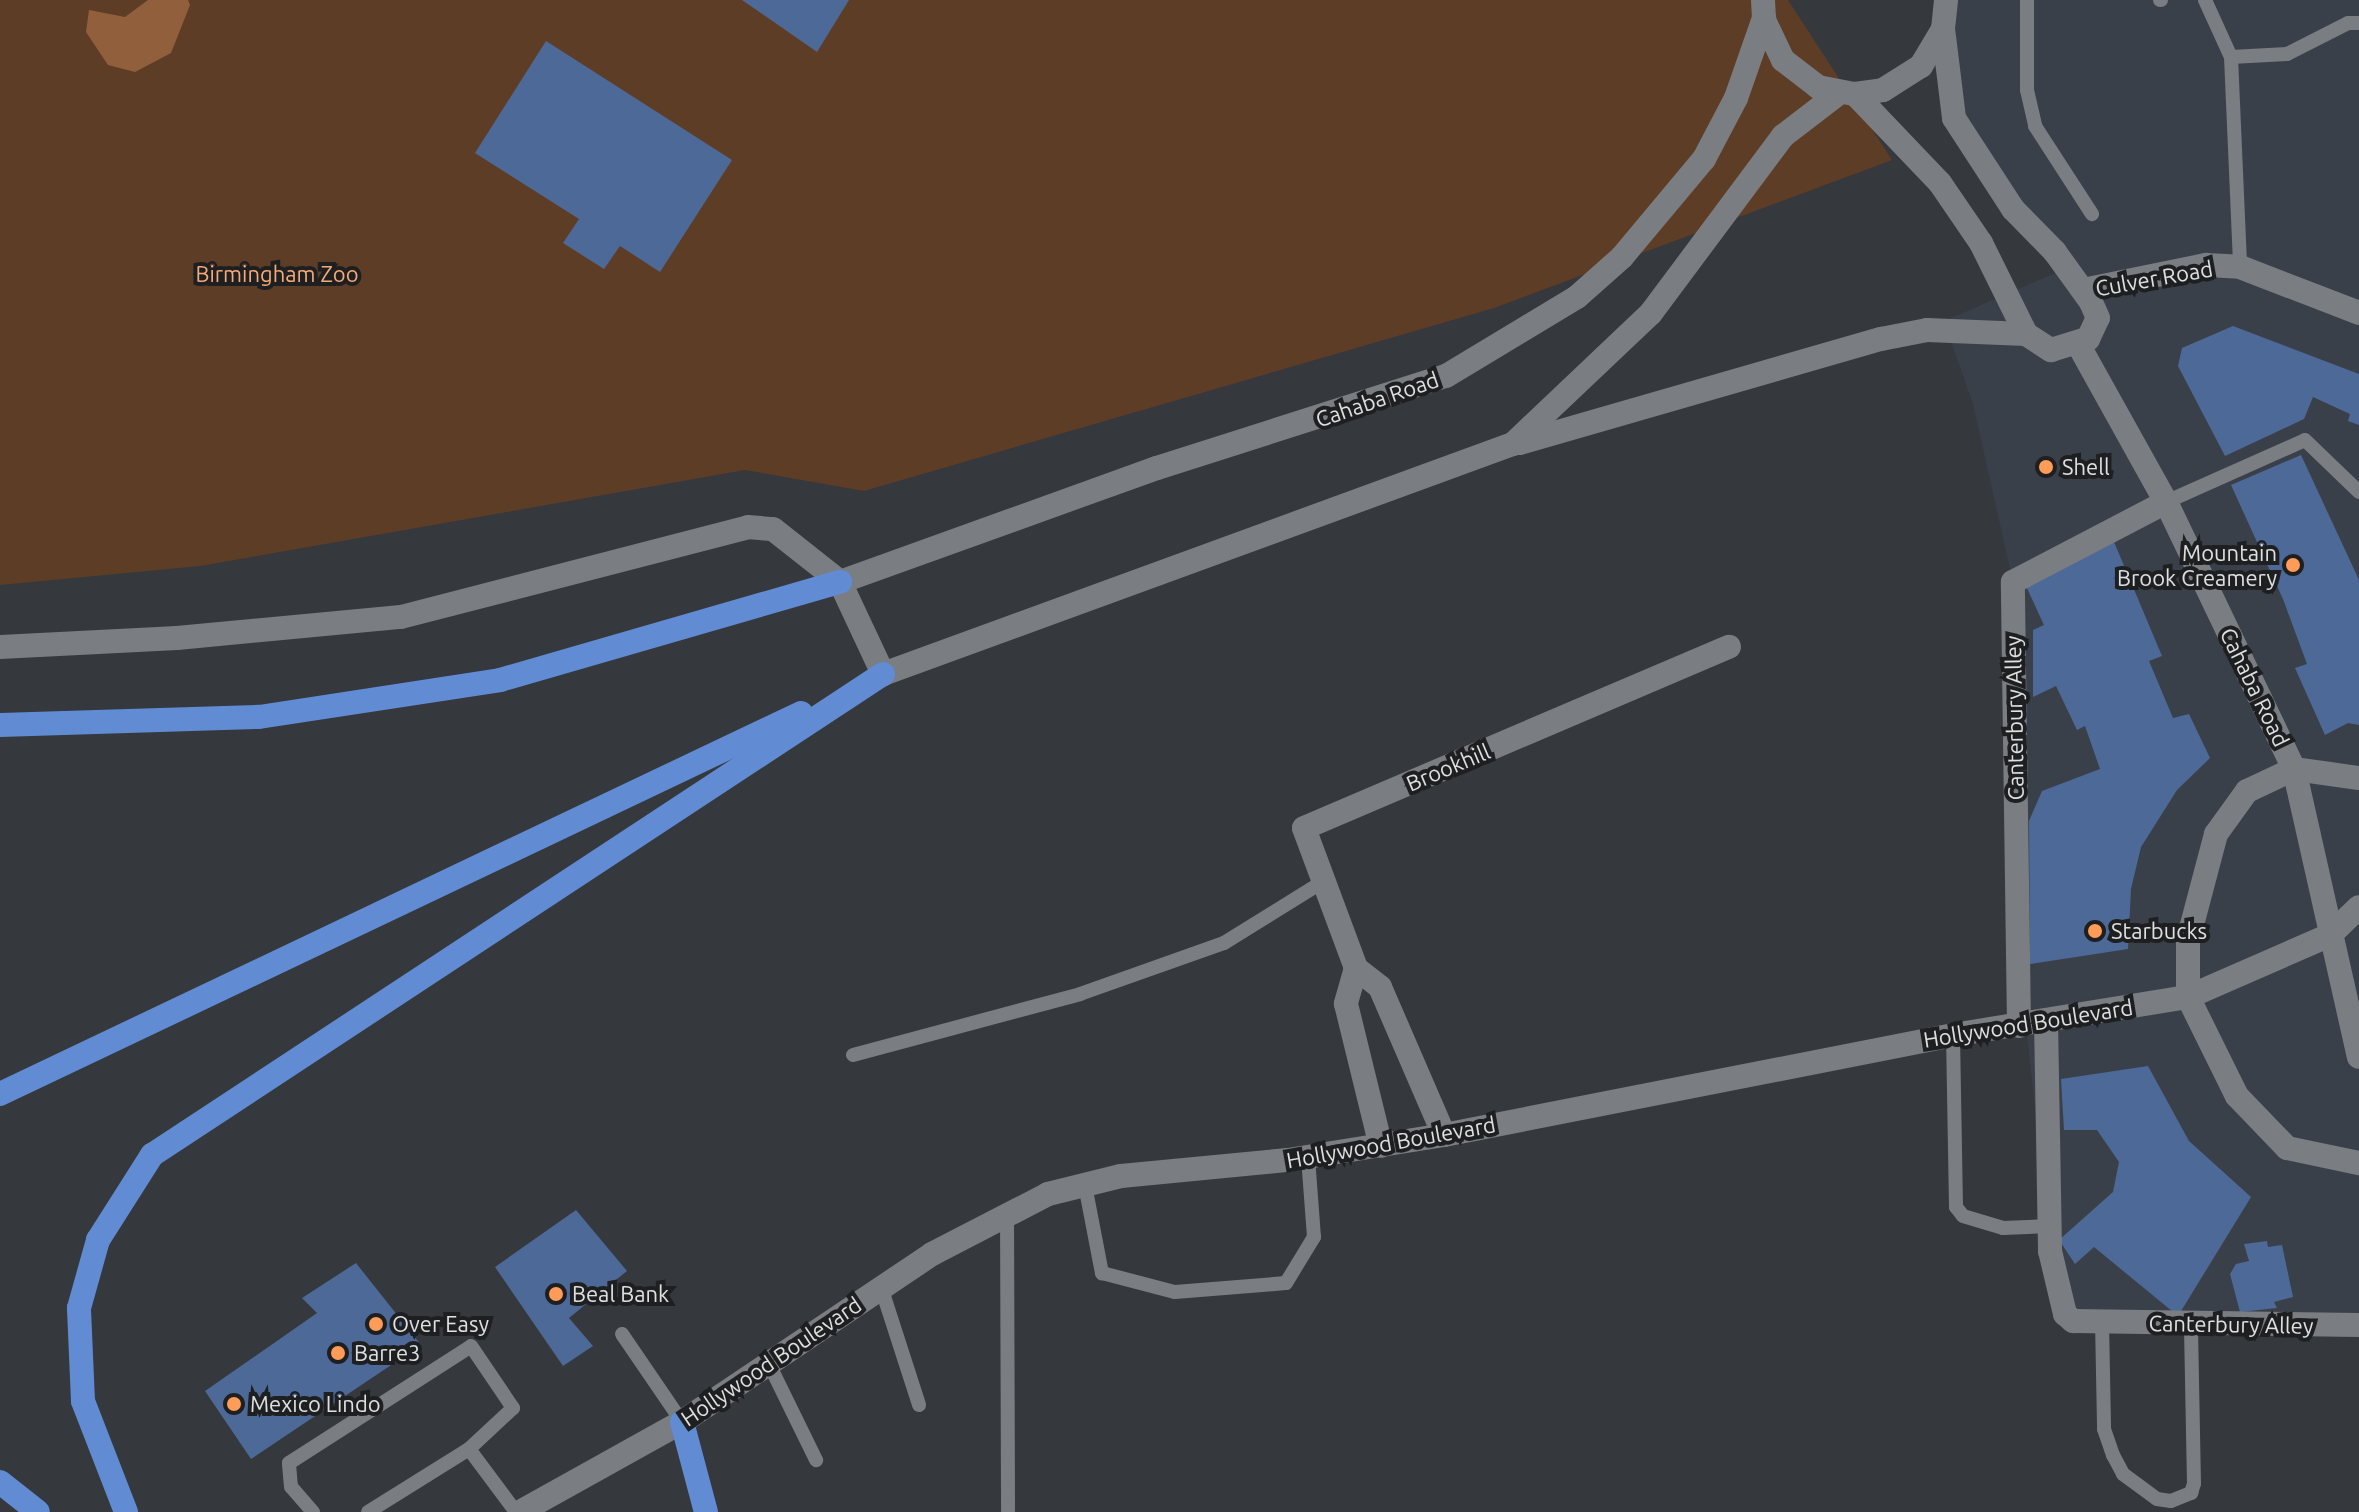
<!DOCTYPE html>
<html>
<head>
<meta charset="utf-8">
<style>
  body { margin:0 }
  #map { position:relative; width:2359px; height:1512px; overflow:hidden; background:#35383c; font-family:Ubuntu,sans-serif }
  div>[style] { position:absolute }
  .built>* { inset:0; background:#3a404a }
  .green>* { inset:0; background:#5e3d26 }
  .water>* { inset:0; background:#925f3d }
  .building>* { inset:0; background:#4d6998 }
  .service>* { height:14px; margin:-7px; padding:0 7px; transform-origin:7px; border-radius:7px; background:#7a7d82 }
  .minor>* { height:24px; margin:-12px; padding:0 12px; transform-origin:12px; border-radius:12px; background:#7a7d82 }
  .tertiary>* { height:24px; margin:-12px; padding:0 12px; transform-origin:12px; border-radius:12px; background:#7a7d82 }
  .secondary>* { height:24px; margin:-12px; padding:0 12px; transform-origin:12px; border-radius:12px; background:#7a7d82 }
  .trunk>* { height:24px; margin:-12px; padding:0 12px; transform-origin:12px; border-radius:12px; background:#618cd4 }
  .dots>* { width:22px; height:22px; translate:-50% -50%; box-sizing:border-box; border:4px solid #1e1f21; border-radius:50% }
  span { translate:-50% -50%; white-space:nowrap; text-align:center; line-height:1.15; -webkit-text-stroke:8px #1e1f21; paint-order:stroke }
  .park-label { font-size:22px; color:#f7aa77 }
  .street-label { font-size:22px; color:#dfe0e3 }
  .poi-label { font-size:22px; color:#dfe0e3 }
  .left { translate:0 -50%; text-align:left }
  .right { translate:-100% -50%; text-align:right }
</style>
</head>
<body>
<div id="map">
  <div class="built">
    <div style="clip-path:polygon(1955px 0,2359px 0,2359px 1325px,2073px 1321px,2050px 1251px,2026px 1024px,2013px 582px,1973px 404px,1944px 321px,2058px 272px,1958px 111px)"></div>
  </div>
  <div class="green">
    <div style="clip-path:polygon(0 0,1788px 0,1892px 160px,1494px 308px,864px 491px,745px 470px,200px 566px,0 585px)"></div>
  </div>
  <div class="water">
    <div style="clip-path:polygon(148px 0,188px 0,190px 5px,171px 53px,135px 72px,108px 65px,86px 32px,89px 10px,125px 17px)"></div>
  </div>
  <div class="building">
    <div style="clip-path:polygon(742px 0,849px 0,817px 52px)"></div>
    <div style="clip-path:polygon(546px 41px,732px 160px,660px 272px,620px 246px,604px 269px,563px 243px,579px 219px,475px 153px)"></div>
    <div style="clip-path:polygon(2233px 326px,2359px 374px,2359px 425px,2348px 421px,2350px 414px,2313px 397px,2304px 419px,2225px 456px,2178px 366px,2182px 348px)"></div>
    <div style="clip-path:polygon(2301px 455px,2359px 580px,2359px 725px,2348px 723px,2325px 735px,2295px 668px,2307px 664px,2283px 599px,2231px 485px)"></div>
    <div style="clip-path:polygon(2114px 542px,2162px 656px,2149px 661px,2173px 718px,2189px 714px,2210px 758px,2177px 790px,2141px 847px,2131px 889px,2128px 949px,2030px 964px,2029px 821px,2042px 791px,2100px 769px,2085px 726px,2077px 730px,2056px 686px,2033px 697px,2033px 630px,2044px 625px,2026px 586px)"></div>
    <div style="clip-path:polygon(2148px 1066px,2189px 1141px,2251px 1197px,2178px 1316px,2094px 1247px,2075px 1264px,2059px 1240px,2113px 1192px,2119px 1162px,2097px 1130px,2064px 1130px,2061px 1079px)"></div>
    <div style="clip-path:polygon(576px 1210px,627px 1271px,569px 1318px,593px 1346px,563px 1366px,495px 1267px)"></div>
    <div style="clip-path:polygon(2267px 1241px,2268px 1247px,2282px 1245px,2293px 1297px,2274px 1302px,2277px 1308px,2240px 1312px,2230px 1274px,2236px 1264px,2249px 1261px,2244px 1244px)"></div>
    <div style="clip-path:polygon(356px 1263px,421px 1345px,251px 1459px,205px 1391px,317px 1313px,302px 1298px)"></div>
  </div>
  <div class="service">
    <div style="left:2027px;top:0;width:90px;rotate:90deg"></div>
    <div style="left:2027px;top:90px;width:37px;rotate:77deg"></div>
    <div style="left:2035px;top:126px;width:105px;rotate:57.1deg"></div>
    <div style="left:2160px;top:0;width:1px"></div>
    <div style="left:2205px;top:0;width:63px;rotate:65.5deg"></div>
    <div style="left:2231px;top:57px;width:210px;rotate:87.5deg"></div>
    <div style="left:2231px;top:57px;width:56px;rotate:-3.1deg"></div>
    <div style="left:2287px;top:54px;width:68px;rotate:-26.9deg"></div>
    <div style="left:2348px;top:23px;width:11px"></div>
    <div style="left:2166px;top:502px;width:152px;rotate:-24deg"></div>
    <div style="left:2305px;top:440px;width:75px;rotate:43.9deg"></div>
    <div style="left:1953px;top:1035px;width:172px;rotate:89deg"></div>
    <div style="left:1956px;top:1207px;width:11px;rotate:52deg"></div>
    <div style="left:1963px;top:1216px;width:42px;rotate:16.7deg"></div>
    <div style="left:2003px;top:1228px;width:46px;rotate:-2.5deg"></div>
    <div style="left:853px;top:1055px;width:235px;rotate:-15deg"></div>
    <div style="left:1080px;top:994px;width:153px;rotate:-19.5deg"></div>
    <div style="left:1224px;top:943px;width:118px;rotate:-31.8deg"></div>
    <div style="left:1085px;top:1185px;width:90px;rotate:79.1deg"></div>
    <div style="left:1102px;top:1273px;width:75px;rotate:14.6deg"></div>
    <div style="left:1175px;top:1292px;width:111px;rotate:-4.6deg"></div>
    <div style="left:1286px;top:1283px;width:54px;rotate:-58.7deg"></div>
    <div style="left:1314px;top:1237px;width:80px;rotate:-94.3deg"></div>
    <div style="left:1007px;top:1212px;width:300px;rotate:89.8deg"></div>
    <div style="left:881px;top:1287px;width:124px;rotate:72.1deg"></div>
    <div style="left:2102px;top:1321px;width:108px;rotate:88.9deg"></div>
    <div style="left:2104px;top:1429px;width:28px;rotate:71deg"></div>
    <div style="left:2113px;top:1455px;width:21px;rotate:62deg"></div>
    <div style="left:2123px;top:1474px;width:42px;rotate:36.3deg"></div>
    <div style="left:2157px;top:1499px;width:14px;rotate:8deg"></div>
    <div style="left:2171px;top:1501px;width:22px;rotate:-22deg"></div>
    <div style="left:2191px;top:1493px;width:9px;rotate:-72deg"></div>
    <div style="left:2194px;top:1484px;width:160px;rotate:-91.1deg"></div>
    <div style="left:622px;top:1334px;width:107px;rotate:55.7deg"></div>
    <div style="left:770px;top:1366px;width:105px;rotate:63.9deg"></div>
    <div style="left:469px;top:1449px;width:79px;rotate:53.3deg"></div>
    <div style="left:313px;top:1512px;width:33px;rotate:-131deg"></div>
    <div style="left:291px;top:1487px;width:24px;rotate:-95deg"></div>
    <div style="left:289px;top:1463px;width:216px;rotate:-32.7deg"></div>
    <div style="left:471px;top:1346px;width:75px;rotate:55.9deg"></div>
    <div style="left:513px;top:1408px;width:60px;rotate:137deg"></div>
    <div style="left:469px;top:1449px;width:119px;rotate:148deg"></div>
  </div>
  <div class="minor">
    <div style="left:2359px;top:778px;width:66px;rotate:-172.1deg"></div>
    <div style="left:2294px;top:769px;width:52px;rotate:154.9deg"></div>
    <div style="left:2247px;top:791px;width:53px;rotate:125.8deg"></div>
    <div style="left:2216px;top:834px;width:110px;rotate:104.8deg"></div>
    <div style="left:2188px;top:940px;width:57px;rotate:90deg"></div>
    <div style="left:2188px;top:997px;width:110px;rotate:63.7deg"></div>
    <div style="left:2237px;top:1096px;width:72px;rotate:46.1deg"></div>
    <div style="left:2287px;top:1148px;width:74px;rotate:11.8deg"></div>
    <div style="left:1356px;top:968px;width:37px;rotate:106deg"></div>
    <div style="left:1346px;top:1004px;width:146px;rotate:76.2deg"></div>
    <div style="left:2046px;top:1020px;width:231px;rotate:89deg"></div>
    <div style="left:2050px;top:1251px;width:65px;rotate:76.6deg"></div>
    <div style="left:2065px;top:1314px;width:11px;rotate:41deg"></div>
    <div style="left:2073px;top:1321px;width:286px;rotate:0.8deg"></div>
    <div style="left:2019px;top:1026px;width:444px;rotate:-90.8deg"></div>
    <div style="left:2013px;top:582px;width:173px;rotate:-27.6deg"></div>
    <div style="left:1444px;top:1135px;width:161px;rotate:-113.4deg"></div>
    <div style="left:1380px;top:987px;width:31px;rotate:-142deg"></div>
    <div style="left:1356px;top:968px;width:149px;rotate:-110.4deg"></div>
    <div style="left:1304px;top:828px;width:462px;rotate:-23.1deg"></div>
  </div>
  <div class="tertiary">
    <div style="left:1763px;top:0;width:20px;rotate:87deg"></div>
    <div style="left:1764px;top:20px;width:44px;rotate:64.6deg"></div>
    <div style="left:1783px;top:60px;width:44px;rotate:37.6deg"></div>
    <div style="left:1818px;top:87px;width:38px;rotate:11deg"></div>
    <div style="left:1855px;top:94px;width:28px;rotate:-8deg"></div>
    <div style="left:1883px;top:90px;width:45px;rotate:-32.3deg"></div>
    <div style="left:1921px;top:66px;width:43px;rotate:-59.3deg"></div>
    <div style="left:1943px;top:29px;width:29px;rotate:-84deg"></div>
    <div style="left:1855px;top:94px;width:123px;rotate:46.3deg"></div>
    <div style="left:1940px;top:183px;width:73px;rotate:55.7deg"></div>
    <div style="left:1981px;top:243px;width:102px;rotate:63.7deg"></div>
    <div style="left:2026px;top:334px;width:30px;rotate:33deg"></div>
    <div style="left:2051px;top:350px;width:39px;rotate:-17deg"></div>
    <div style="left:2088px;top:339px;width:23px;rotate:-65deg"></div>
    <div style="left:2098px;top:318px;width:17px;rotate:-114deg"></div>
    <div style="left:2091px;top:302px;width:62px;rotate:-125.8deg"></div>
    <div style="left:2055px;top:252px;width:60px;rotate:-134.3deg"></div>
    <div style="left:2013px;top:209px;width:108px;rotate:-123deg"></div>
    <div style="left:1954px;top:118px;width:90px;rotate:-97deg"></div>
    <div style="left:2083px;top:290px;width:126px;rotate:-11.5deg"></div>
    <div style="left:2206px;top:265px;width:34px;rotate:3deg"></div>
    <div style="left:2240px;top:267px;width:128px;rotate:21.1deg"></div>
    <div style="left:2078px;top:344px;width:181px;rotate:60.9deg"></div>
    <div style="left:2166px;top:502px;width:296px;rotate:64.4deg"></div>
    <div style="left:2294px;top:769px;width:295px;rotate:77.3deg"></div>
    <div style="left:1520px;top:443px;width:376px;rotate:-16.1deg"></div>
    <div style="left:1881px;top:339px;width:47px;rotate:-11.1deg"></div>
    <div style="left:1927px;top:330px;width:99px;rotate:2.3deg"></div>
    <div style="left:840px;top:582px;width:337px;rotate:-19.8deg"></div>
    <div style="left:1157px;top:468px;width:303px;rotate:-17.7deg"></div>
    <div style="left:1446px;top:376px;width:153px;rotate:-31.1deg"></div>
    <div style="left:1577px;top:297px;width:60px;rotate:-41.6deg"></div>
    <div style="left:1622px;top:257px;width:128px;rotate:-50.1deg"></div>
    <div style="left:1704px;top:159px;width:69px;rotate:-62.3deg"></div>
    <div style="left:1736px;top:98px;width:85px;rotate:-70.7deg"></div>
    <div style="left:0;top:647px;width:177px;rotate:-2.9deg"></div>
    <div style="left:177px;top:638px;width:225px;rotate:-5.4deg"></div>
    <div style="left:401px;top:617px;width:358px;rotate:-14.5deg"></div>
    <div style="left:748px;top:527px;width:25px;rotate:5deg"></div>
    <div style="left:773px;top:529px;width:85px;rotate:38.3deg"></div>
    <div style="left:840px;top:582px;width:102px;rotate:64.9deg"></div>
    <div style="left:883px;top:674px;width:671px;rotate:-20.06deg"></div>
    <div style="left:1513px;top:444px;width:190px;rotate:-43.5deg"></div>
    <div style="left:1651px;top:313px;width:221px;rotate:-53.3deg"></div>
    <div style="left:1783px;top:136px;width:71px;rotate:-37.5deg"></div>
  </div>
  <div class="secondary">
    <div style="left:520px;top:1512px;width:185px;rotate:-29.1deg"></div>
    <div style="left:682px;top:1422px;width:301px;rotate:-33.9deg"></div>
    <div style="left:932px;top:1254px;width:131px;rotate:-27.3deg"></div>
    <div style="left:1048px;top:1194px;width:75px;rotate:-13.9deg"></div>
    <div style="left:1121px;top:1176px;width:168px;rotate:-5.5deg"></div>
    <div style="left:1288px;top:1160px;width:158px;rotate:-9.1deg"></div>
    <div style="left:1444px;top:1135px;width:519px;rotate:-11.11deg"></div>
    <div style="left:1953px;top:1035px;width:238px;rotate:-9.2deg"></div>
    <div style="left:2188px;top:997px;width:155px;rotate:-23.6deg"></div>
    <div style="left:2330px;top:935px;width:40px;rotate:-44deg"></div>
  </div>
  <div class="trunk">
    <div style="left:0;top:725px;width:259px;rotate:-1.8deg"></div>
    <div style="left:259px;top:717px;width:244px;rotate:-8.7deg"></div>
    <div style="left:500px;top:680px;width:354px;rotate:-16.1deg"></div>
    <div style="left:0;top:1094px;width:887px;rotate:-25.44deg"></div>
    <div style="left:682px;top:1422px;width:93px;rotate:75.1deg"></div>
    <div style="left:0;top:1482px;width:48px;rotate:38.3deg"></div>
    <div style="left:126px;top:1512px;width:119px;rotate:-111.2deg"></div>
    <div style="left:83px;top:1401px;width:93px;rotate:-92.5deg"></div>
    <div style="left:79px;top:1308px;width:71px;rotate:-74.4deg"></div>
    <div style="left:98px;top:1240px;width:101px;rotate:-57.6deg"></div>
    <div style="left:152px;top:1155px;width:875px;rotate:-33.35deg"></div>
  </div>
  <div class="dots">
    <div style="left:2046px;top:467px;background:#fe9c58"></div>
    <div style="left:2293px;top:565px;background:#fe9c58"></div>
    <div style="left:2095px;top:931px;background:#fe9c58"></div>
    <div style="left:556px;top:1294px;background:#fe9c58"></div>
    <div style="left:376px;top:1324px;background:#fe9c58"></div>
    <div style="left:338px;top:1353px;background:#fe9c58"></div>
    <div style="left:234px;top:1404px;background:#fe9c58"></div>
  </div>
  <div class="park-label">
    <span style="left:277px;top:274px">Birmingham Zoo</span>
  </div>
  <div class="street-label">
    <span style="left:2154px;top:278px;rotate:-10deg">Culver Road</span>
    <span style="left:1377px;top:399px;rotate:-19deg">Cahaba Road</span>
    <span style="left:2255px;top:687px;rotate:64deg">Cahaba Road</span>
    <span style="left:2014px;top:718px;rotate:-91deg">Canterbury Alley</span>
    <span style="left:1448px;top:767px;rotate:-23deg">Brookhill</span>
    <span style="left:2028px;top:1023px;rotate:-9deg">Hollywood Boulevard</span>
    <span style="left:1391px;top:1142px;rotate:-10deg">Hollywood Boulevard</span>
    <span style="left:2231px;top:1324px;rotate:1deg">Canterbury Alley</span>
    <span style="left:771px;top:1361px;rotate:-34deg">Hollywood Boulevard</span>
  </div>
  <div class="poi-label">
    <span class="left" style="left:2062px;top:467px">Shell</span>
    <span class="right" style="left:2277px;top:565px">Mountain<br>Brook Creamery</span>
    <span class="left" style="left:2111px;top:931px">Starbucks</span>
    <span class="left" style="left:572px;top:1294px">Beal Bank</span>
    <span class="left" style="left:392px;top:1324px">Over Easy</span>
    <span class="left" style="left:354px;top:1353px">Barre3</span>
    <span class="left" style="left:250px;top:1404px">Mexico Lindo</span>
  </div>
</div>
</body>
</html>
